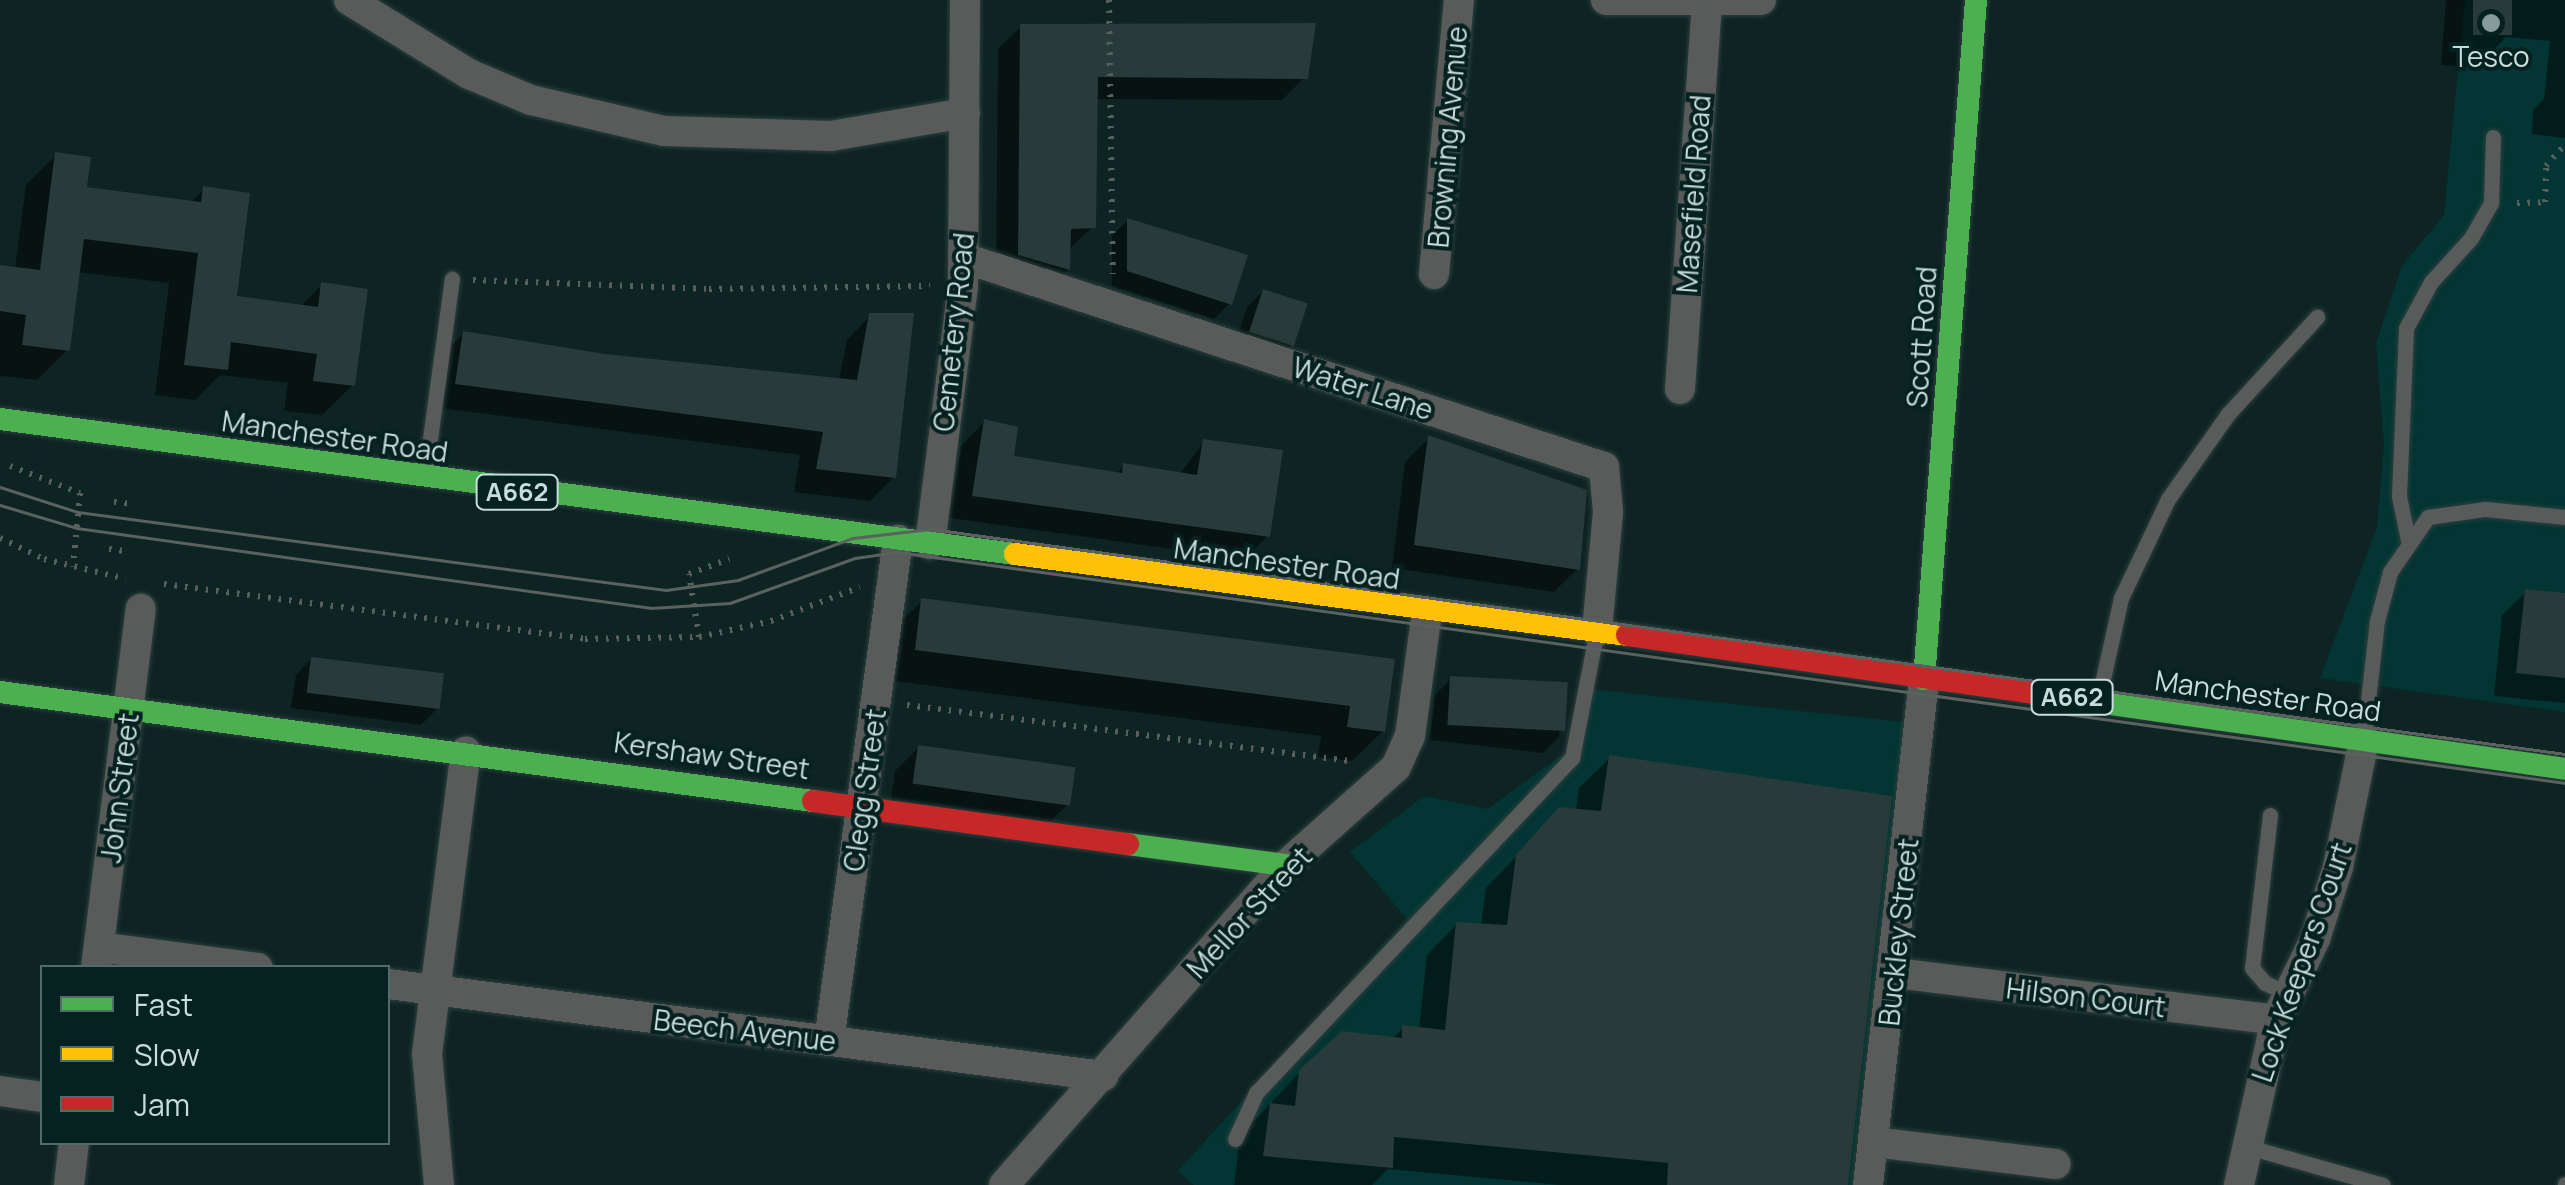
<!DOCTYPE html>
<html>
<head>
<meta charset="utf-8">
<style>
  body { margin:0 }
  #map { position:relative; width:2565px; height:1185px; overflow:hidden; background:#0d2423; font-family:Manrope,sans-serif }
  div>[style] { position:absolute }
  .built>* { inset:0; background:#023533 }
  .shadow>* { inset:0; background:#0007 }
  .building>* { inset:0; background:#283a39; transform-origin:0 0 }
  .path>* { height:6px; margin-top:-3px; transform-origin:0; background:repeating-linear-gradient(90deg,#58605e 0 2.5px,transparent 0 10.5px) }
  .roads { filter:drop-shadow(0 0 2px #2d403f) drop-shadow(0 0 2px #2d403f) }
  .lane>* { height:15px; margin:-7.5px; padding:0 7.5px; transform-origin:7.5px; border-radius:7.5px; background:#595b5a }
  .street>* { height:30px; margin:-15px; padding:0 15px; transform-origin:15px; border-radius:15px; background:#595b5a }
  .fast>* { height:22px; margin:-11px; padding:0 11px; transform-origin:11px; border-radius:11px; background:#4caf50 }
  .slow>* { height:22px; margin:-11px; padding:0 11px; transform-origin:11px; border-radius:11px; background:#ffc107 }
  .jam>* { height:22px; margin:-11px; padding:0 11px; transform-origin:11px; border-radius:11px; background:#c62828 }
  .tram>* { height:2.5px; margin:-1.25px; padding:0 1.25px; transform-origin:1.25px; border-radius:1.25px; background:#5a615f }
  .dots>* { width:28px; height:28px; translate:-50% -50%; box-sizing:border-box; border:5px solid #052220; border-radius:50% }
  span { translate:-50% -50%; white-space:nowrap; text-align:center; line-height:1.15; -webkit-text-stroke:8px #052220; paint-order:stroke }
  .shield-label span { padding:2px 8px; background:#052220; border:2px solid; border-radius:8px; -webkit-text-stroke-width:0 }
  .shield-label { font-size:25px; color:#c8dcda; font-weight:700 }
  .poi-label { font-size:28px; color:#c8dcda }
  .street-label { font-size:28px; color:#c8dcda }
  .legend { position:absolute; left:40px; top:965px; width:350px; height:180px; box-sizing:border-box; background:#052220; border:2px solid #536c6a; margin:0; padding:12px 18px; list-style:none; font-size:30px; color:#c8dcda }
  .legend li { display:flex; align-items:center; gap:20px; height:50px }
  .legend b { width:50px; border:2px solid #536c6a }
</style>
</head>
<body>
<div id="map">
  <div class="built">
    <div style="clip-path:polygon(2465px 0,2565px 0,2565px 712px,2320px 678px,2377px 527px,2384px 445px,2376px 343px,2402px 266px,2444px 215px)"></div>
    <div style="clip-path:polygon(1589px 689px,1904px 722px,1851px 1185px,1194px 1185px,1178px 1171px,1407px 919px,1350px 852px,1424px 796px,1488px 809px,1568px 750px)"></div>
  </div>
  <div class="shadow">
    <div style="clip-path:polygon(2446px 0,2565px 0,2565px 138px,2532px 134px,2533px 110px,2544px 99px,2550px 41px,2506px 37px,2476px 68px,2441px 65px)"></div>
    <div style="clip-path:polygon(1021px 27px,1305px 77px,1282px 100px,1095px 99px,1093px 227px,1068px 250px,1068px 269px,1045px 291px,996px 277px,998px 49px)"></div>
    <div style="clip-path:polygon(56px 155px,85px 189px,190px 203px,204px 189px,234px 298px,300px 307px,322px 285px,353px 385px,322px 415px,284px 411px,288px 383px,220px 375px,195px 400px,155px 395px,169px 283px,77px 272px,67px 350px,37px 380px,0 376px,0 267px,15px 269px,26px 185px)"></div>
    <div style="clip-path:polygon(1127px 221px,1230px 303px,1214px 319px,1112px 286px,1112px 236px)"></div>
    <div style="clip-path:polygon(1263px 291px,1292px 345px,1276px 361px,1234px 347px,1247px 307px)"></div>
    <div style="clip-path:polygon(870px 316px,894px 477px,870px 501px,794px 492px,800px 455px,433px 407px,440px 357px,464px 333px,605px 356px,839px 380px,847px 340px)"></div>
    <div style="clip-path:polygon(984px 422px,1011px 459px,1115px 475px,1124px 466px,1179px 475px,1204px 442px,1268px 536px,1244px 559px,949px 518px,961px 446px)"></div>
    <div style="clip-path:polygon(1429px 438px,1577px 569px,1554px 592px,1392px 568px,1405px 462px)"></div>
    <div style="clip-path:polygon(2526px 592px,2565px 596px,2565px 703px,2494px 696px,2502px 615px)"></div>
    <div style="clip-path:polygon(922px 601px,1392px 661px,1383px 731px,1352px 761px,1318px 757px,1321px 736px,886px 680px,892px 631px)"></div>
    <div style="clip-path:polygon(311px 659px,437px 709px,421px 725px,291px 708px,296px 675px)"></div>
    <div style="clip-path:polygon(1451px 679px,1565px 684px,1559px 737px,1543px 753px,1430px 740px,1435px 695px)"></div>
    <div style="clip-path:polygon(919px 747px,1067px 805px,1043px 828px,890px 807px,895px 771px)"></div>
    <div style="clip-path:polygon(1610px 758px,1845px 1185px,1561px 1185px,1388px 1169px,1372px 1185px,1234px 1185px,1240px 1136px,1300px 1072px,1391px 1040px,1403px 1028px,1419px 1030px,1427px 955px,1457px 924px,1481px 926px,1486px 888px,1536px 836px,1576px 811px,1579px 788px)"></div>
  </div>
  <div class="building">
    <div style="left:2473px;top:0;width:39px;height:35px"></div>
    <div style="clip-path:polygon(1316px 23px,1308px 79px,1098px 77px,1096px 228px,1071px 229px,1070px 270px,1018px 255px,1020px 24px)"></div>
    <div style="clip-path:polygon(55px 152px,91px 157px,87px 187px,201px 202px,203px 186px,250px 193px,237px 296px,318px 307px,321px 282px,368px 289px,355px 386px,313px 381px,317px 354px,231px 342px,228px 370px,184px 365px,198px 253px,84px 239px,70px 351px,22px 345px,26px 315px,0 311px,0 265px,40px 270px)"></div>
    <div style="clip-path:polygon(1127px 218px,1248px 255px,1232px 305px,1127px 271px)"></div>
    <div style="left:1263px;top:289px;width:47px;height:45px;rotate:18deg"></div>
    <div style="clip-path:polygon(869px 313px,914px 313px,896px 478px,816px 469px,823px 432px,455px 384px,463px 331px,605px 354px,857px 380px)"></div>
    <div style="clip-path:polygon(984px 419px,1018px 427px,1014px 456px,1122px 473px,1123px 463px,1197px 475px,1203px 439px,1283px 450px,1270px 537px,972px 496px)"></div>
    <div style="clip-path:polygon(1428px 435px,1587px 490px,1580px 570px,1414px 545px)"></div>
    <div style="clip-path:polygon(2525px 589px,2565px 593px,2565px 678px,2516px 673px)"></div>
    <div style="clip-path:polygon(921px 598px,1395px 659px,1385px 732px,1347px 727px,1350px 706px,915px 650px)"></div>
    <div style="left:311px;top:657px;width:134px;height:36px;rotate:7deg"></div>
    <div style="left:1450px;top:676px;width:118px;height:49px;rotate:3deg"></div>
    <div style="left:918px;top:745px;width:159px;height:39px;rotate:8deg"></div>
    <div style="clip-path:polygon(1609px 755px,1892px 796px,1848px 1185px,1667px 1185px,1668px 1163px,1394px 1137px,1393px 1168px,1263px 1156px,1270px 1103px,1295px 1106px,1299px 1070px,1342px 1031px,1402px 1038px,1402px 1025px,1445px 1030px,1456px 922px,1507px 925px,1516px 855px,1559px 807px,1601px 811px)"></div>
  </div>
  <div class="path">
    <div style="left:1109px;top:0;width:274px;rotate:89.2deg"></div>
    <div style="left:2517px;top:203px;width:28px;rotate:-2deg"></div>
    <div style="left:2545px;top:202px;width:36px;rotate:-88deg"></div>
    <div style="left:2546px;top:166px;width:29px;rotate:-49deg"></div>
    <div style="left:473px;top:280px;width:236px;rotate:2.2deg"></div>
    <div style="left:709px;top:289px;width:221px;rotate:-0.8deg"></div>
    <div style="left:10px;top:466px;width:75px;rotate:21.1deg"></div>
    <div style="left:80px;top:493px;width:74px;rotate:95.4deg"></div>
    <div style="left:114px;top:502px;width:18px;rotate:6deg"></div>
    <div style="left:0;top:538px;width:49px;rotate:25.5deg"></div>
    <div style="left:44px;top:559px;width:84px;rotate:13.7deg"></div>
    <div style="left:109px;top:549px;width:16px;rotate:7deg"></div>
    <div style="left:164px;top:584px;width:425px;rotate:7.4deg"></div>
    <div style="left:585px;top:639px;width:114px;rotate:-1deg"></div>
    <div style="left:699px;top:637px;width:74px;rotate:-12.5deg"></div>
    <div style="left:771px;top:621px;width:95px;rotate:-20.9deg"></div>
    <div style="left:699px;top:637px;width:64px;rotate:-99deg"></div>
    <div style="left:689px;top:574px;width:43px;rotate:-20.6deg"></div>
    <div style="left:907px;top:705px;width:448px;rotate:7.2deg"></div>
  </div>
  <div class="roads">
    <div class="lane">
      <div style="left:426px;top:468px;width:191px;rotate:-82.2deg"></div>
      <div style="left:2408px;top:540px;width:45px;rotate:-101.6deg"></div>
      <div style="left:2399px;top:496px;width:168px;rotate:-87.6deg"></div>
      <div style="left:2406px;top:328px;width:52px;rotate:-61.5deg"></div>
      <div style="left:2431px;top:282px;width:59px;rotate:-47.7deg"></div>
      <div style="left:2471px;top:238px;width:40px;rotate:-60.3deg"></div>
      <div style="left:2491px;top:203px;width:66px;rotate:-88.3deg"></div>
      <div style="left:2099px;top:697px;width:101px;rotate:-77.5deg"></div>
      <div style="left:2121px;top:598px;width:110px;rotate:-64.6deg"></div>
      <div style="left:2168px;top:499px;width:104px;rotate:-54.8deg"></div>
      <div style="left:2228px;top:414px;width:132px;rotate:-47.5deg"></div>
      <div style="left:2364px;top:736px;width:116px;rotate:-83.6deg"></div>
      <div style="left:2377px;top:621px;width:51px;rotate:-75.1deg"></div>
      <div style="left:2390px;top:572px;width:67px;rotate:-55.4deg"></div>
      <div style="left:2428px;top:517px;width:58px;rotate:-8deg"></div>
      <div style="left:2485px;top:509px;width:80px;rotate:5.7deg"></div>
      <div style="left:2270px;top:815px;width:154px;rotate:96.7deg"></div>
      <div style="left:2252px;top:968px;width:20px;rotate:49deg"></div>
      <div style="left:2265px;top:983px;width:26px;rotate:25deg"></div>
      <div style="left:1235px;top:1139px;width:51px;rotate:-65.5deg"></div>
      <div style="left:1256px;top:1093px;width:461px;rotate:-46.7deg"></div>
      <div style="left:1572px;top:758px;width:125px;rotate:-79deg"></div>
      <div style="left:2245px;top:1146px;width:143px;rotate:15.8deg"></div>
      <div style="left:2565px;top:1185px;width:1px;rotate:-90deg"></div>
    </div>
    <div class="street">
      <div style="left:349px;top:0;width:141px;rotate:31.7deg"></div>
      <div style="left:469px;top:74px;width:67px;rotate:22.8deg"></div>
      <div style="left:531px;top:100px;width:137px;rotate:13.1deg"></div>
      <div style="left:664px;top:131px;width:167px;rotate:1.7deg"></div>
      <div style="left:831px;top:136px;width:136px;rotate:-9.7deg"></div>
      <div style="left:1606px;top:0;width:155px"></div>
      <div style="left:964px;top:258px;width:673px;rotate:18.09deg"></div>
      <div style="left:1604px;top:467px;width:45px;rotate:84.9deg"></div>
      <div style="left:1608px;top:512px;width:120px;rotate:95.3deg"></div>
      <div style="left:1434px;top:274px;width:275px;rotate:-84.8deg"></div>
      <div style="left:1680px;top:389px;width:390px;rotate:-86deg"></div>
      <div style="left:930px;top:544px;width:261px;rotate:-82.7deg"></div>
      <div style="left:963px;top:285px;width:285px;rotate:-89.6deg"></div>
      <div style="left:99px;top:947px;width:160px;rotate:7.5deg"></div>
      <div style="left:96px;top:968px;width:362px;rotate:-82.9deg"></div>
      <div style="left:1895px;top:973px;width:384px;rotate:7deg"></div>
      <div style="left:388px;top:984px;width:721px;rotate:7.33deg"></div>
      <div style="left:829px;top:1041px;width:506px;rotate:-82.16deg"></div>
      <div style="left:0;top:1091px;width:42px;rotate:8.1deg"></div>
      <div style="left:1873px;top:1142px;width:184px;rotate:6.9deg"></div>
      <div style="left:69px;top:1185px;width:43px;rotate:-83.4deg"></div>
      <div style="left:439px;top:1185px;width:132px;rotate:-95.2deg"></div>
      <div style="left:427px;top:1054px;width:305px;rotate:-82.7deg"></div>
      <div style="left:1004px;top:1185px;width:427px;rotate:-48.6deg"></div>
      <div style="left:1286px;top:865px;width:147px;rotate:-41.7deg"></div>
      <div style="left:1396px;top:767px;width:34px;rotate:-66deg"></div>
      <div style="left:1410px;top:736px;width:125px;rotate:-82.2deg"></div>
      <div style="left:1868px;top:1185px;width:509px;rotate:-83.68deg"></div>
      <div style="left:2239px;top:1185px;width:169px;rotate:-77.4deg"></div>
      <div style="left:2276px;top:1020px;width:90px;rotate:-64.3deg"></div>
      <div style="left:2315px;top:939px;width:76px;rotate:-72.3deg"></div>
      <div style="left:2338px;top:867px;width:130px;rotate:-78.4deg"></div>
    </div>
    <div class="fast">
      <div style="left:0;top:419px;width:1024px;rotate:7.58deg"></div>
      <div style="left:1924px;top:679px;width:681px;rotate:-85.62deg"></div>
      <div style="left:0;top:692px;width:820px;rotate:7.64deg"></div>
      <div style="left:2082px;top:700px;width:488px;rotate:8.1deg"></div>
      <div style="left:1128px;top:844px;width:159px;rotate:7.6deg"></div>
    </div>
    <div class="slow">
      <div style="left:1015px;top:554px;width:617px;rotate:7.54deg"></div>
    </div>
    <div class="jam">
      <div style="left:1627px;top:635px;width:460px;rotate:8.1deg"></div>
      <div style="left:813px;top:801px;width:318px;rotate:7.8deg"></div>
    </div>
  </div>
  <div class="tram">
    <div style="left:0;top:487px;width:82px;rotate:17.8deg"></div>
    <div style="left:78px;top:512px;width:593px;rotate:7.56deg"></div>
    <div style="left:666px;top:590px;width:73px;rotate:-7.9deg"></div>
    <div style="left:738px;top:580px;width:122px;rotate:-20.1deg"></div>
    <div style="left:853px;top:538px;width:79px;rotate:-6.6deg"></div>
    <div style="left:931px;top:529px;width:1649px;rotate:7.84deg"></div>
    <div style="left:0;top:505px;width:80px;rotate:16.6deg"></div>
    <div style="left:77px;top:528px;width:580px;rotate:7.93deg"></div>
    <div style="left:651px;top:608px;width:79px;rotate:-3.6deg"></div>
    <div style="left:730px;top:603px;width:133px;rotate:-19.8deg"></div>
    <div style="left:855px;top:558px;width:42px;rotate:-8.1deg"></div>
    <div style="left:897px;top:552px;width:1684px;rotate:7.88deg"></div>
  </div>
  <div class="dots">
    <div style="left:2491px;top:23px;background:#879c9a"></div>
  </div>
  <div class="shield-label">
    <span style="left:517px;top:492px">A662</span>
    <span style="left:2072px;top:697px">A662</span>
  </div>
  <div class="poi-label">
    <span style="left:2491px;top:56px">Tesco</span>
  </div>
  <div class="street-label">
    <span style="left:1447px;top:137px;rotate:-85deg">Browning Avenue</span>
    <span style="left:1693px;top:194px;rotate:-86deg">Masefield Road</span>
    <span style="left:953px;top:332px;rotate:-84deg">Cemetery Road</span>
    <span style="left:1921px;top:337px;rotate:-86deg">Scott Road</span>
    <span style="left:1363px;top:388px;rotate:18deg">Water Lane</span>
    <span style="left:335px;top:436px;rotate:8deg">Manchester Road</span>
    <span style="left:1287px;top:563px;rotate:8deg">Manchester Road</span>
    <span style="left:2268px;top:695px;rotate:8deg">Manchester Road</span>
    <span style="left:712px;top:755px;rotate:8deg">Kershaw Street</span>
    <span style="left:119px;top:788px;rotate:-83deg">John Street</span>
    <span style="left:864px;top:790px;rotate:-82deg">Clegg Street</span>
    <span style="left:1249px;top:912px;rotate:-47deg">Mellor Street</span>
    <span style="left:1898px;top:932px;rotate:-84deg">Buckley Street</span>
    <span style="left:2301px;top:962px;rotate:-71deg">Lock Keepers Court</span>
    <span style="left:2086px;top:997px;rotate:7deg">Hilson Court</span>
    <span style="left:745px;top:1030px;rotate:7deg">Beech Avenue</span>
  </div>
  <ul class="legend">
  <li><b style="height:12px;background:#4caf50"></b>Fast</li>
  <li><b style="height:12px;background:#ffc107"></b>Slow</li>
  <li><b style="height:12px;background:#c62828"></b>Jam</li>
  </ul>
</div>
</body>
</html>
